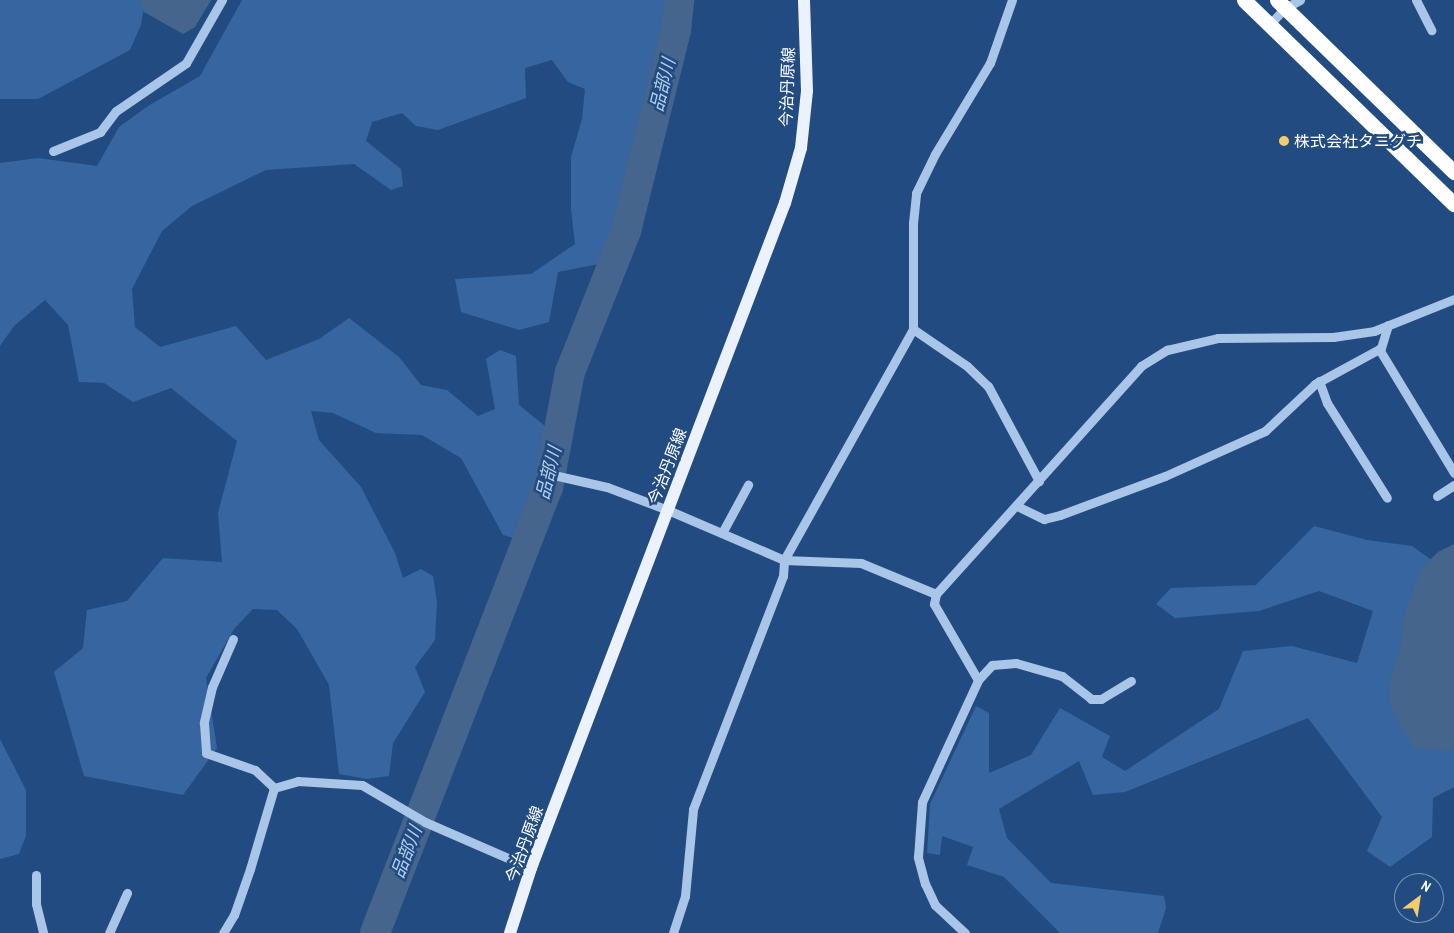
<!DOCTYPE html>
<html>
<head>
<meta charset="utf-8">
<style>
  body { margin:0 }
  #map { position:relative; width:1454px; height:933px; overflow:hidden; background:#224c81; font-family:"Archivo Narrow","Noto Sans JP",sans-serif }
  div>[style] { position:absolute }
  .green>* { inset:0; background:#36659f }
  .water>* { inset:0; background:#46658c }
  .river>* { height:30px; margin:-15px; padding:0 15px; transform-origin:15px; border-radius:15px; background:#46658c }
  .minor>* { height:9px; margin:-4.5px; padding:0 4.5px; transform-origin:4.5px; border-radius:4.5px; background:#a9c5e8 }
  .major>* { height:12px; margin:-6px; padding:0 6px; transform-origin:6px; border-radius:6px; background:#ebf2fd }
  .highway>* { height:15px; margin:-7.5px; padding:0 7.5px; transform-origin:7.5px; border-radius:7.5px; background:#fff }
  .dots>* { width:14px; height:14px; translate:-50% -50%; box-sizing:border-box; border:2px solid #224c81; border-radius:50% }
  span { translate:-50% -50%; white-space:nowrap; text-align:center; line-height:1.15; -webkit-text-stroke:5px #224c81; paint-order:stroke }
  .street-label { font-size:16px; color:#fff }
  .poi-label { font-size:16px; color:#fff }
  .left { translate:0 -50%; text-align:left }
  .water-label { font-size:18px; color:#b4cfef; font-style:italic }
  .north { position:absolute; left:1394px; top:873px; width:50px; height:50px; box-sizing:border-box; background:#224c81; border:1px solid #7a94b3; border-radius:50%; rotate:31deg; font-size:14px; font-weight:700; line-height:20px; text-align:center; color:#fff }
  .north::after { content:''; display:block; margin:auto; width:18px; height:22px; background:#f3cc6b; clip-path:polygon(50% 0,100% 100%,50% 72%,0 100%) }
</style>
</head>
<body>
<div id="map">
  <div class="green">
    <div style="clip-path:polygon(0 0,145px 0,141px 25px,130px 50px,38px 99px,0 99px)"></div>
    <div style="clip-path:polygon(242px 0,673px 0,618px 225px,604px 263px,558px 272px,549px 322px,519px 330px,461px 312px,455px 279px,531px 274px,575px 244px,571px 209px,571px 157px,582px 119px,585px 89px,568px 82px,552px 60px,525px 68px,526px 98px,438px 130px,416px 126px,402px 113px,372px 122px,366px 141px,401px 169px,403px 186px,391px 190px,354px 164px,266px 170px,192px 206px,162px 231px,132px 289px,135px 327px,160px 347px,236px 326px,266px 360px,319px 339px,349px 318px,399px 357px,421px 385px,447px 390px,478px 416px,495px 409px,486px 359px,500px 350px,516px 356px,519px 405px,545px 426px,542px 486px,521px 540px,503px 535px,461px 458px,422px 435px,376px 433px,333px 413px,311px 411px,319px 440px,361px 487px,395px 553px,403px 578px,421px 569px,433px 576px,437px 602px,435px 640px,415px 667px,425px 692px,393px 743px,389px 776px,367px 779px,339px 774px,329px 685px,297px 629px,277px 610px,253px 609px,234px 629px,206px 678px,217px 748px,183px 795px,84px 776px,54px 672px,83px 648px,87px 610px,127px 601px,163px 558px,222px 562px,218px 513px,237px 441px,171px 388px,133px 402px,104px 383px,79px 382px,68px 325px,45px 300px,14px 326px,0 346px,0 163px,38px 158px,97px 166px,119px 127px,148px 106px,200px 76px)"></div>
    <div style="clip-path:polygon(1314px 526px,1367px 540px,1412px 546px,1454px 576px,1454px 787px,1433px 798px,1432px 837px,1390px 867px,1367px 851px,1382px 817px,1308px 718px,1125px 792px,1093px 795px,1079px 761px,999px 809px,1007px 838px,1051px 883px,1164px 896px,1166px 908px,1158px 933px,1060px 933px,1004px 877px,967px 865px,973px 847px,942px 836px,940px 855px,927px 853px,930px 804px,976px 706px,989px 713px,989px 773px,1031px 755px,1060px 708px,1110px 736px,1102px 757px,1125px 771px,1219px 709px,1243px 651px,1292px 646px,1357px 663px,1373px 611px,1319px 591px,1259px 611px,1175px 618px,1156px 604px,1171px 588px,1256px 585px)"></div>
    <div style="clip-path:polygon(0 739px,26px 790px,26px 836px,19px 854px,0 859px)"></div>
  </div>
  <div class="water">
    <div style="clip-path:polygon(140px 0,211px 0,195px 27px,183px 34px,144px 12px)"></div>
    <div style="clip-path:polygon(1454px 544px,1454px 747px,1449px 751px,1414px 748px,1392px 711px,1389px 684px,1400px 649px,1405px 614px,1420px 570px,1438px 552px)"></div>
  </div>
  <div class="river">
    <div style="left:375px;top:933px;width:477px;rotate:-68.8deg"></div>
    <div style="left:548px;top:488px;width:118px;rotate:-79.3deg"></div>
    <div style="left:570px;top:372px;width:152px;rotate:-68.3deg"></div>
    <div style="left:626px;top:231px;width:206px;rotate:-76deg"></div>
    <div style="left:676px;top:31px;width:31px;rotate:-84deg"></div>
  </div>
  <div class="minor">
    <div style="left:1416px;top:0;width:34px;rotate:63deg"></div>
    <div style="left:1270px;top:24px;width:22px;rotate:-47deg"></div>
    <div style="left:1285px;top:8px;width:17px;rotate:-28deg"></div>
    <div style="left:53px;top:151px;width:51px;rotate:-22deg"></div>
    <div style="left:100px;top:132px;width:26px;rotate:-53deg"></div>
    <div style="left:116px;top:111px;width:85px;rotate:-34.4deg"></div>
    <div style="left:186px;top:63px;width:73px;rotate:-60.3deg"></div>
    <div style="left:913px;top:329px;width:65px;rotate:34.4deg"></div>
    <div style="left:967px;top:366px;width:29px;rotate:44deg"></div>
    <div style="left:988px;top:386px;width:108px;rotate:61.8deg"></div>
    <div style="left:1379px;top:349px;width:145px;rotate:58.8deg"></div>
    <div style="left:1319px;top:381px;width:23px;rotate:70deg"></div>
    <div style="left:1327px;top:403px;width:112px;rotate:57.7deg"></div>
    <div style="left:558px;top:476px;width:50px;rotate:12.7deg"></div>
    <div style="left:607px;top:487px;width:65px;rotate:20.7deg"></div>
    <div style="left:668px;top:510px;width:126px;rotate:23.3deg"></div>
    <div style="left:784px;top:560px;width:77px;rotate:2.2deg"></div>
    <div style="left:861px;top:563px;width:81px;rotate:22.5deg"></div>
    <div style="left:1437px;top:496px;width:20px;rotate:-33deg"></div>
    <div style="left:1017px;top:506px;width:30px;rotate:26deg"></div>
    <div style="left:1044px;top:519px;width:16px;rotate:-14deg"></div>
    <div style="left:1060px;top:515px;width:112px;rotate:-20.4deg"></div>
    <div style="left:1165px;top:476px;width:110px;rotate:-24.2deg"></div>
    <div style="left:1265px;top:431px;width:69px;rotate:-43.2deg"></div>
    <div style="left:1315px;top:384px;width:75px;rotate:-28.6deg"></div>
    <div style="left:1381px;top:348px;width:24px;rotate:-73deg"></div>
    <div style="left:722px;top:533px;width:55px;rotate:-61.6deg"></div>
    <div style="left:233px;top:639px;width:52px;rotate:113.6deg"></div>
    <div style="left:212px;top:687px;width:37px;rotate:103deg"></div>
    <div style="left:204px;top:723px;width:30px;rotate:86deg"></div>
    <div style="left:206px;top:753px;width:52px;rotate:19.1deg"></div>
    <div style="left:255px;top:770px;width:26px;rotate:43deg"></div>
    <div style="left:978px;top:680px;width:21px;rotate:-47deg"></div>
    <div style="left:992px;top:665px;width:24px;rotate:-5deg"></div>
    <div style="left:1016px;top:663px;width:48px;rotate:15.8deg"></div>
    <div style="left:1062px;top:676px;width:37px;rotate:38deg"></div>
    <div style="left:1091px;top:699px;width:10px"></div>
    <div style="left:1101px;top:699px;width:35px;rotate:-31deg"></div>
    <div style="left:36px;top:875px;width:29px;rotate:90deg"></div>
    <div style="left:36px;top:904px;width:30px;rotate:76deg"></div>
    <div style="left:109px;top:933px;width:44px;rotate:-65.8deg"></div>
    <div style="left:223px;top:933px;width:21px;rotate:-59deg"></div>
    <div style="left:234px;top:915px;width:49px;rotate:-70.8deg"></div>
    <div style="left:250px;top:869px;width:84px;rotate:-73.5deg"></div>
    <div style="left:274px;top:788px;width:25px;rotate:-16deg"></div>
    <div style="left:298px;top:781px;width:64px;rotate:3.6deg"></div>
    <div style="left:362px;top:785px;width:73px;rotate:30.4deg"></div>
    <div style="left:425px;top:822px;width:116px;rotate:23.5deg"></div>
    <div style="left:673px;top:933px;width:39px;rotate:-72deg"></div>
    <div style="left:685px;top:896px;width:87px;rotate:-84.7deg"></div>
    <div style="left:693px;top:809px;width:250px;rotate:-68.9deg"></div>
    <div style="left:783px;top:576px;width:16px;rotate:-86deg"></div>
    <div style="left:784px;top:560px;width:265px;rotate:-60.8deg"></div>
    <div style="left:913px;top:329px;width:106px;rotate:-90deg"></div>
    <div style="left:913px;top:223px;width:30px;rotate:-84deg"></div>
    <div style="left:916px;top:193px;width:43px;rotate:-64deg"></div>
    <div style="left:935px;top:154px;width:106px;rotate:-58.9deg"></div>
    <div style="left:990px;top:63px;width:67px;rotate:-70.8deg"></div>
    <div style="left:965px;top:933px;width:41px;rotate:-137deg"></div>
    <div style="left:935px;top:905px;width:23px;rotate:-115deg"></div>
    <div style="left:925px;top:884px;width:28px;rotate:-105deg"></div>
    <div style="left:918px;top:857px;width:55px;rotate:-85.8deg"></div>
    <div style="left:922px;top:802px;width:134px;rotate:-65.3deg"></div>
    <div style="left:978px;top:680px;width:88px;rotate:-120.1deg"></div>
    <div style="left:934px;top:604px;width:10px;rotate:-79deg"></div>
    <div style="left:936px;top:594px;width:307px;rotate:-48deg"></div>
    <div style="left:1141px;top:366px;width:31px;rotate:-32deg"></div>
    <div style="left:1167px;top:350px;width:52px;rotate:-13.2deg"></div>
    <div style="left:1218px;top:338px;width:115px;rotate:-0.5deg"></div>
    <div style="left:1333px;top:337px;width:41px;rotate:-8.3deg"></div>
    <div style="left:1374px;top:331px;width:86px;rotate:-21.8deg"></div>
  </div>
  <div class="major">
    <div style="left:510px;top:933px;width:68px;rotate:-72.1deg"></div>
    <div style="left:531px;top:868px;width:712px;rotate:-69.1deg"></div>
    <div style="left:785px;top:203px;width:57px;rotate:-73.8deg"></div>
    <div style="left:801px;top:148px;width:57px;rotate:-84deg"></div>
    <div style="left:807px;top:91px;width:91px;rotate:-91.9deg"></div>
  </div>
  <div class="highway">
    <div style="left:1244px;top:0;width:293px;rotate:44.2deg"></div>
    <div style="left:1277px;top:0;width:247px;rotate:44.2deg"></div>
  </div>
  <div class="dots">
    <div style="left:1284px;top:141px;background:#f3cc6b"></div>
  </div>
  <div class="street-label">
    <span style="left:787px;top:87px;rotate:-88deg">今治丹原線</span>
    <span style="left:667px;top:466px;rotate:-69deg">今治丹原線</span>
    <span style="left:524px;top:844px;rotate:-70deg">今治丹原線</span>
  </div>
  <div class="poi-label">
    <span class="left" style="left:1294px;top:141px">株式会社タニグチ</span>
  </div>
  <div class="water-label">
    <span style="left:663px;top:85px;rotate:-76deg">品部川</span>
    <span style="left:549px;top:473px;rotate:-76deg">品部川</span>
    <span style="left:407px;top:852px;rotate:-69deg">品部川</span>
  </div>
  <div class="north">N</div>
</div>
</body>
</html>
